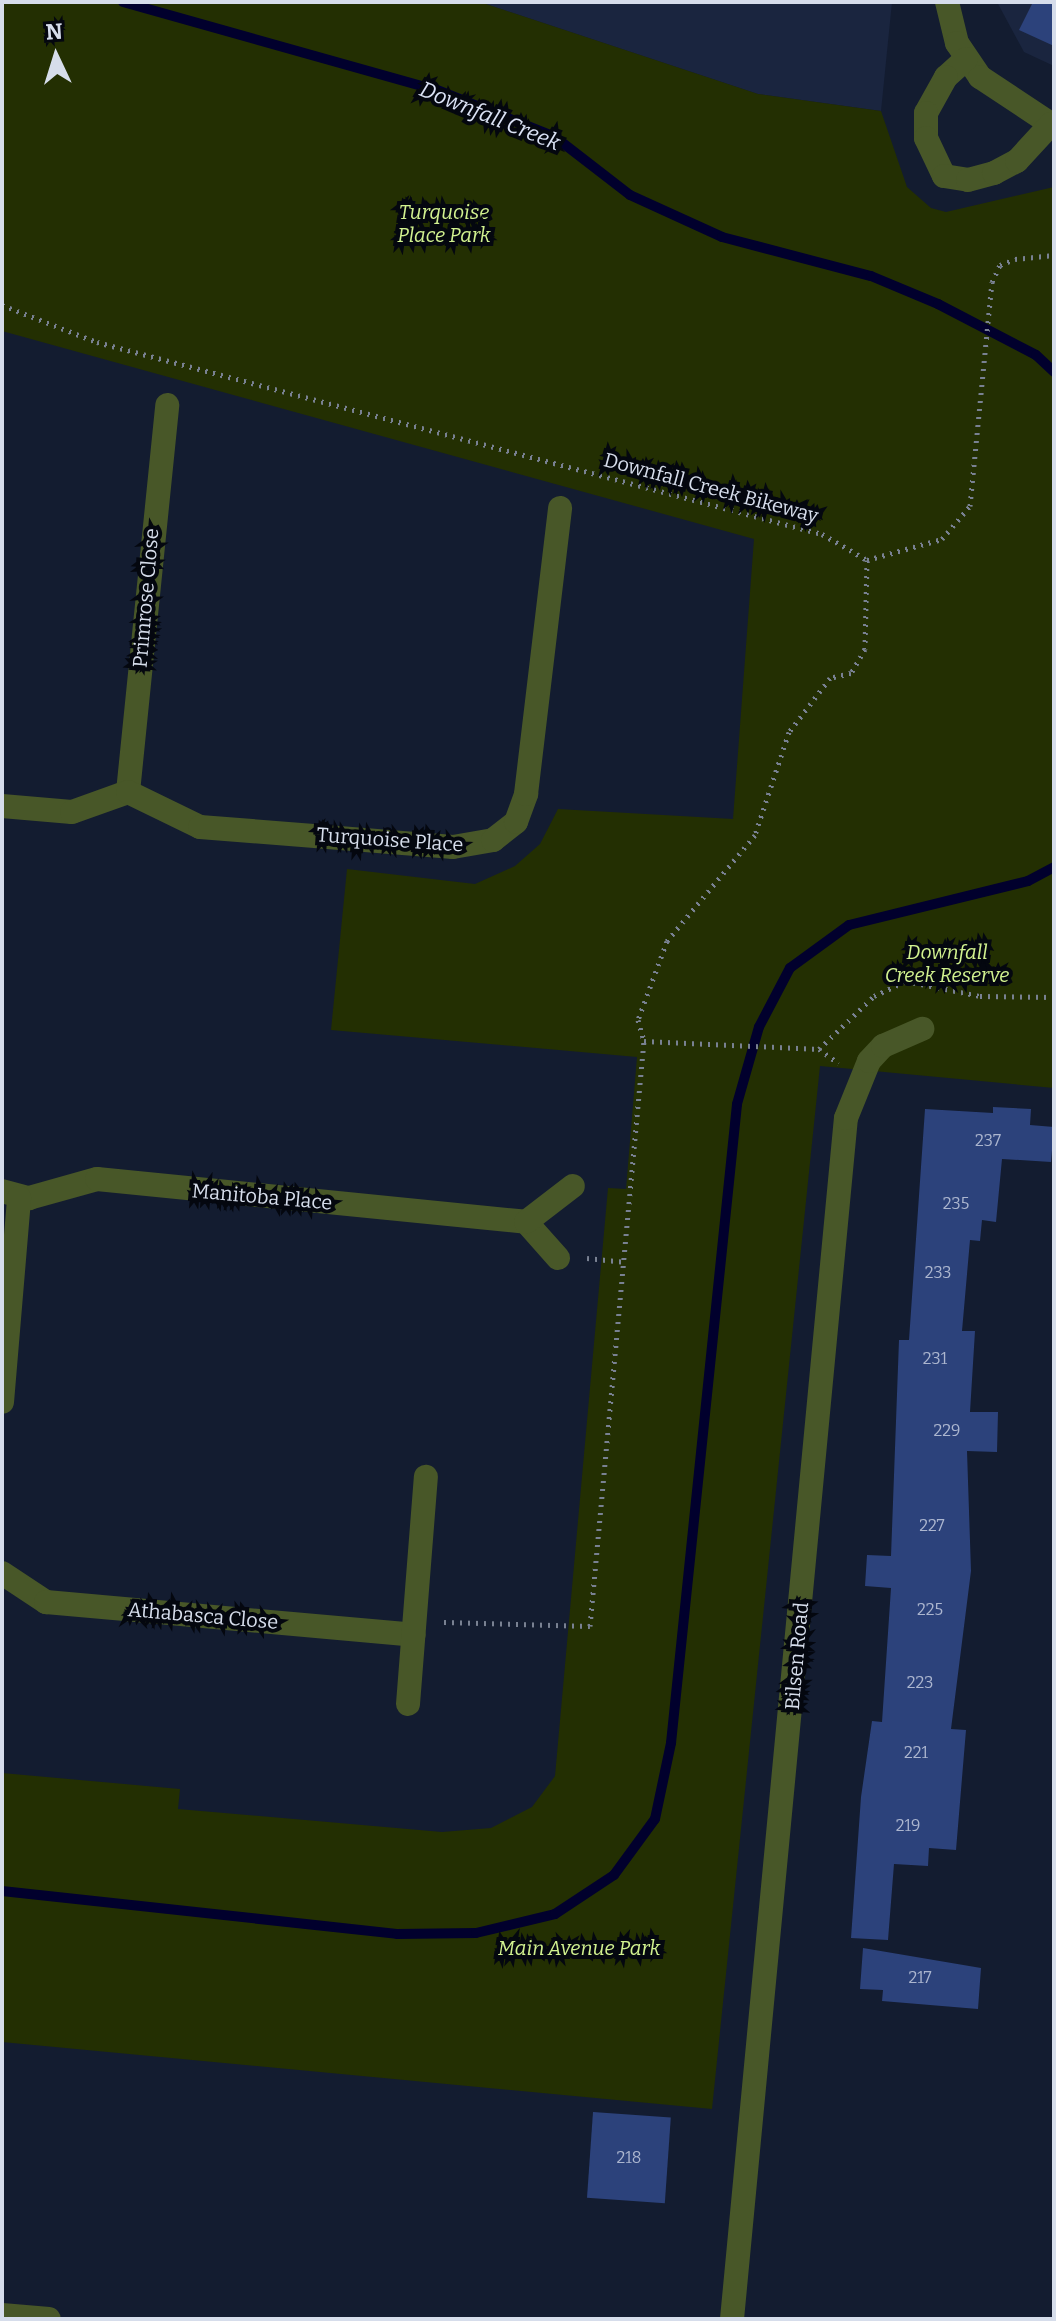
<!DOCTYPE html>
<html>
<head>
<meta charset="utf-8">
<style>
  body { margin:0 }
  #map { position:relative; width:1056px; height:2321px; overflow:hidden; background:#131c30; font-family:Bitter,serif }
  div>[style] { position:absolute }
  .built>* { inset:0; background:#1a253f }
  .green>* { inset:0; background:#232f02 }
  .stream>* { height:10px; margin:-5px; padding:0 5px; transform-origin:5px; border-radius:5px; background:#01002d }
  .building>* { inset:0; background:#2c427b; transform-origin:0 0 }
  .path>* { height:5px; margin-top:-2.5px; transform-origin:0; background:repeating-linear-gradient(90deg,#798192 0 2px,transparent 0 8px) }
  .minor>* { height:24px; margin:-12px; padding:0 12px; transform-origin:12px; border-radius:12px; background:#485728 }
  span { translate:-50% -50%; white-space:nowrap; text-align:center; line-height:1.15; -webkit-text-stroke:8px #04070f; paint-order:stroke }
  .number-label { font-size:16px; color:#acb6cf }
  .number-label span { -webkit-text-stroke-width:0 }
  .park-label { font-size:20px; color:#d2f290; font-style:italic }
  .street-label { font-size:20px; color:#d6ddeb }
  .water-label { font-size:22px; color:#dbe3f5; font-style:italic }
  .frame { position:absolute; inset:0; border:4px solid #d6ddeb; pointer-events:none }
  .north { position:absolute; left:16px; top:16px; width:80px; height:80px; -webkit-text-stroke:6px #04070f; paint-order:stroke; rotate:356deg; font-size:22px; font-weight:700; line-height:32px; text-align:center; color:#d6ddeb }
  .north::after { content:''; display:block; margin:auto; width:28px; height:36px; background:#d6ddeb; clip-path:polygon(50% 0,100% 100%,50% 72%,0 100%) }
</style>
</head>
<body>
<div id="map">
  <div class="built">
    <div style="clip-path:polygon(480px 2px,892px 2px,881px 111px,758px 94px)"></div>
    <div style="clip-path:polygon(997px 2px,1054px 2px,1054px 66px,1024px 52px)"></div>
  </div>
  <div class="green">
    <div style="clip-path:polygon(2px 2px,480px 2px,758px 94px,881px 111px,907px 187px,931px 208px,946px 212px,1054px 187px,1054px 1088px,820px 1066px,712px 2109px,2px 2042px,2px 1773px,180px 1789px,178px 1809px,442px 1832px,491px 1828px,532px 1807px,555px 1776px,608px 1188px,626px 1189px,637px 1057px,331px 1030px,347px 869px,475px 884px,515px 866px,540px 844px,558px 809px,733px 819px,754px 539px,2px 331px)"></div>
  </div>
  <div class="stream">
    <div style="left:123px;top:2px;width:326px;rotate:15.7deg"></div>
    <div style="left:437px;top:90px;width:127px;rotate:21.7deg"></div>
    <div style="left:555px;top:137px;width:95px;rotate:37.7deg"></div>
    <div style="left:630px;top:195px;width:101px;rotate:24.5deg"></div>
    <div style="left:722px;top:237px;width:154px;rotate:14.7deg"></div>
    <div style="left:871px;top:276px;width:73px;rotate:22.7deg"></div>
    <div style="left:938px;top:304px;width:110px;rotate:27.5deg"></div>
    <div style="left:1036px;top:355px;width:25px;rotate:43deg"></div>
    <div style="left:2px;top:1891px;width:397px;rotate:6.2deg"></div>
    <div style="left:397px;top:1934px;width:79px;rotate:-0.7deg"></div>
    <div style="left:476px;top:1933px;width:81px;rotate:-13.5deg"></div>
    <div style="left:555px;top:1914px;width:71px;rotate:-33.5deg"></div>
    <div style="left:614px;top:1875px;width:69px;rotate:-53.8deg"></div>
    <div style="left:655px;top:1819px;width:78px;rotate:-78.1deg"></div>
    <div style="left:671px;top:1743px;width:642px;rotate:-84.1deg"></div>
    <div style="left:737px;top:1104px;width:80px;rotate:-74.1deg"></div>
    <div style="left:759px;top:1027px;width:67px;rotate:-62.3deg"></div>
    <div style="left:790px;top:968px;width:73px;rotate:-36.1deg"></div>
    <div style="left:849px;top:925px;width:184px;rotate:-13.8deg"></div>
    <div style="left:1028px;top:881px;width:30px;rotate:-28deg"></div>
  </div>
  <div class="building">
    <div style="clip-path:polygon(1033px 2px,1054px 2px,1054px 46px,1019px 30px)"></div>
    <div style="clip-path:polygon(993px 1107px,1031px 1109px,1030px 1125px,1054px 1127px,1051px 1162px,1002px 1159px,996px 1222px,982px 1220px,980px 1241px,970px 1240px,962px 1331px,975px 1331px,970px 1412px,998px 1412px,997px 1452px,967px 1451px,971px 1571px,951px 1729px,966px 1730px,956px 1850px,929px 1848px,928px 1866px,894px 1864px,888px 1940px,851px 1938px,861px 1797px,872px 1721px,882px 1722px,891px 1588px,865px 1586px,867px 1555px,891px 1556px,899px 1340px,909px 1340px,925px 1109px,993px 1113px)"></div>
    <div style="clip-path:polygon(863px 1948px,981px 1968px,978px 2009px,882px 2001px,883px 1990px,860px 1989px)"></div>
    <div style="left:593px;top:2112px;width:78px;height:86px;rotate:4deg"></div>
  </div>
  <div class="path">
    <div style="left:2px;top:305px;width:102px;rotate:21.3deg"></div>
    <div style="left:97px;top:342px;width:750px;rotate:14.83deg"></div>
    <div style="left:822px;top:534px;width:52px;rotate:30deg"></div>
    <div style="left:867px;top:560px;width:89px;rotate:91.3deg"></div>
    <div style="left:865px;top:649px;width:28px;rotate:120deg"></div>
    <div style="left:851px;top:673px;width:22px;rotate:167deg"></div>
    <div style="left:830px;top:678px;width:68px;rotate:127.2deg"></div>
    <div style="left:789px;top:732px;width:108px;rotate:108.3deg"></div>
    <div style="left:755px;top:835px;width:138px;rotate:129.7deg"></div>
    <div style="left:667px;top:941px;width:84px;rotate:110.2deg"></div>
    <div style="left:638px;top:1020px;width:22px;rotate:74deg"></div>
    <div style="left:644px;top:1041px;width:175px;rotate:2.6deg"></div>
    <div style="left:819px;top:1049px;width:76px;rotate:-43.9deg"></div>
    <div style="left:874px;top:996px;width:35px;rotate:-25deg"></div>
    <div style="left:906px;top:981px;width:76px;rotate:11.5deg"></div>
    <div style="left:980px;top:996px;width:74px;rotate:0.8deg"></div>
    <div style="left:867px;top:560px;width:78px;rotate:-15.6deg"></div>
    <div style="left:942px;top:539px;width:43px;rotate:-49.7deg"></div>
    <div style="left:970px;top:506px;width:225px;rotate:-84.4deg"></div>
    <div style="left:992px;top:282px;width:19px;rotate:-65deg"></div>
    <div style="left:1000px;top:265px;width:16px;rotate:-22deg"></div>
    <div style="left:1015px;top:259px;width:39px;rotate:-6deg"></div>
    <div style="left:819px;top:1049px;width:24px;rotate:36deg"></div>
    <div style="left:587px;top:1258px;width:39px;rotate:6deg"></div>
    <div style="left:444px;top:1622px;width:146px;rotate:1.6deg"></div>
    <div style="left:590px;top:1626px;width:587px;rotate:-84.73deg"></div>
  </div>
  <div class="minor">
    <div style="left:947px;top:2px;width:42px;rotate:76.3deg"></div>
    <div style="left:957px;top:43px;width:41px;rotate:55.9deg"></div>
    <div style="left:980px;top:77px;width:89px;rotate:33.5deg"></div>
    <div style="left:966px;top:59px;width:27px;rotate:138deg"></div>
    <div style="left:946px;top:77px;width:41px;rotate:119.1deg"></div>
    <div style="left:926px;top:113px;width:25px;rotate:90deg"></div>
    <div style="left:926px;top:138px;width:42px;rotate:64.7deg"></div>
    <div style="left:944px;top:176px;width:24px;rotate:9deg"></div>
    <div style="left:968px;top:180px;width:27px;rotate:-15deg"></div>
    <div style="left:994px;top:173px;width:26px;rotate:-28deg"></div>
    <div style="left:1017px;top:161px;width:50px;rotate:-47.4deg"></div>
    <div style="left:128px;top:792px;width:389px;rotate:-84.2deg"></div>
    <div style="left:2px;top:806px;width:70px;rotate:4.9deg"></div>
    <div style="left:72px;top:812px;width:59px;rotate:-19.7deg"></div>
    <div style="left:128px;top:792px;width:80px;rotate:25.9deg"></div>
    <div style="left:200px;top:827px;width:254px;rotate:4.5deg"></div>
    <div style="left:453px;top:847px;width:41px;rotate:-9.9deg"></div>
    <div style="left:493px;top:840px;width:29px;rotate:-38deg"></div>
    <div style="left:516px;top:822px;width:30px;rotate:-70deg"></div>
    <div style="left:526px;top:794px;width:288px;rotate:-83.2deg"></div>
    <div style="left:2px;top:1191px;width:28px;rotate:15deg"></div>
    <div style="left:29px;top:1198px;width:71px;rotate:-15.6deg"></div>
    <div style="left:97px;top:1179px;width:431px;rotate:5.7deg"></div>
    <div style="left:558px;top:1258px;width:48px;rotate:-131.6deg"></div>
    <div style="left:526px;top:1222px;width:59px;rotate:-37.5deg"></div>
    <div style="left:2px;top:1402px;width:205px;rotate:-85.2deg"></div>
    <div style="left:2px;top:1573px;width:53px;rotate:33.4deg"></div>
    <div style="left:46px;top:1602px;width:369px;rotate:5.1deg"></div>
    <div style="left:408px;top:1704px;width:228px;rotate:-85.5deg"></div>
    <div style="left:2px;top:2315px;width:47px;rotate:4.9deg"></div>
    <div style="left:732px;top:2319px;width:1206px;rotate:-84.58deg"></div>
    <div style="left:846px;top:1118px;width:61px;rotate:-68deg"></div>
    <div style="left:869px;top:1061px;width:21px;rotate:-47deg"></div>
    <div style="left:883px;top:1046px;width:43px;rotate:-23.6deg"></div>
  </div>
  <div class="number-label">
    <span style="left:988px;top:1141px">237</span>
    <span style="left:956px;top:1204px">235</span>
    <span style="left:938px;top:1273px">233</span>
    <span style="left:935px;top:1359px">231</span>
    <span style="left:947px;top:1431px">229</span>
    <span style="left:932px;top:1526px">227</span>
    <span style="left:930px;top:1610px">225</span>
    <span style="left:920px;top:1683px">223</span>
    <span style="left:916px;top:1753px">221</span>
    <span style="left:908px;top:1826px">219</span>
    <span style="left:920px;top:1978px">217</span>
    <span style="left:629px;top:2158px">218</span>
  </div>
  <div class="park-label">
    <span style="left:444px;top:224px">Turquoise<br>Place Park</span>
    <span style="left:947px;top:964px">Downfall<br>Creek Reserve</span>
    <span style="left:579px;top:1948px">Main Avenue Park</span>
  </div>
  <div class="street-label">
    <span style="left:711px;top:488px;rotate:15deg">Downfall Creek Bikeway</span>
    <span style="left:146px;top:598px;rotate:-85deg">Primrose Close</span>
    <span style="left:390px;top:840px;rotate:4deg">Turquoise Place</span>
    <span style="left:262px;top:1197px;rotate:5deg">Manitoba Place</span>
    <span style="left:203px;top:1616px;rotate:5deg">Athabasca Close</span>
    <span style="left:797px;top:1656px;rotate:-85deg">Bilsen Road</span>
  </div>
  <div class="water-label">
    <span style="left:490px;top:116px;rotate:22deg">Downfall Creek</span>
  </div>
  <div class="frame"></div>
  <div class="north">N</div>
</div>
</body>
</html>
